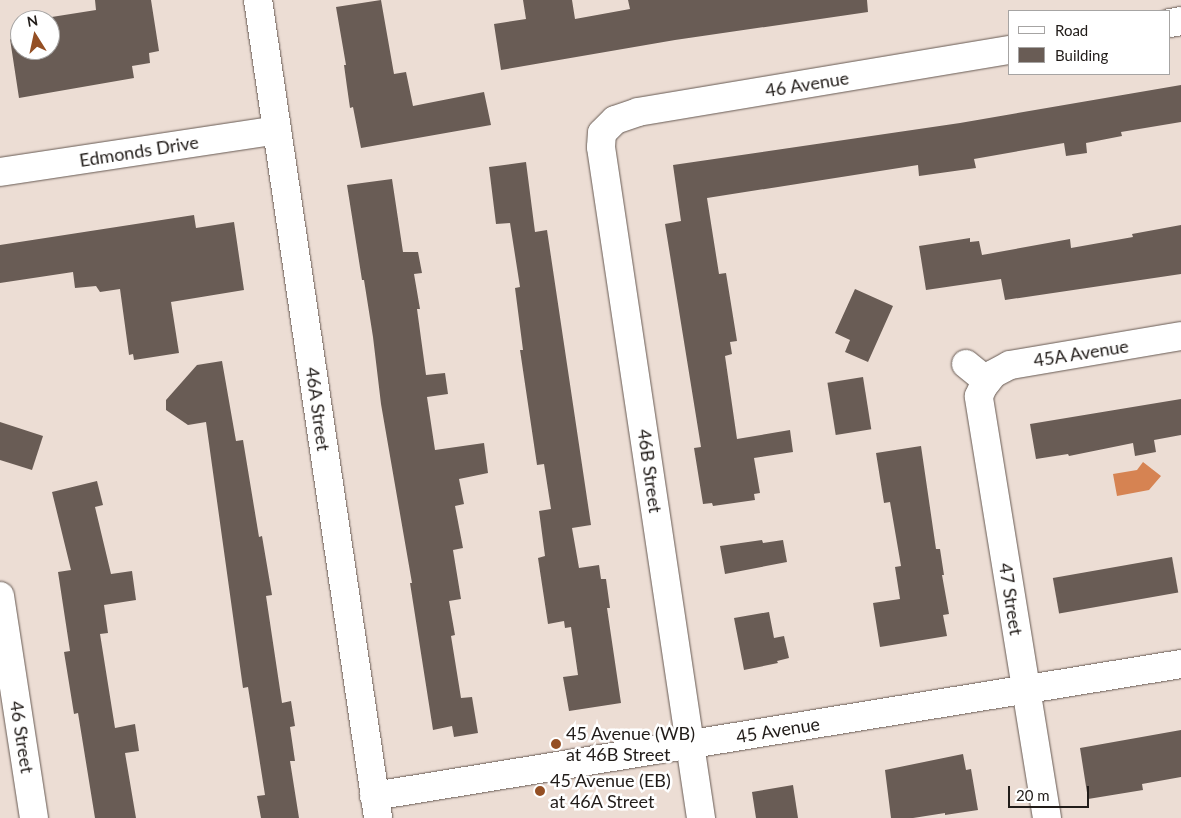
<!DOCTYPE html>
<html>
<head>
<meta charset="utf-8">
<style>
  body { margin:0 }
  #map { position:relative; width:1181px; height:818px; overflow:hidden; background:#ecddd4; font-family:Lato,sans-serif }
  div>[style] { position:absolute }
  .water>* { inset:0; background:#d68352 }
  .building>* { inset:0; background:#695c55; transform-origin:0 0 }
  .roads { filter:drop-shadow(0 0 1px #675a53) drop-shadow(0 0 1px #675a53) }
  .minor>* { height:28px; margin:-14px; padding:0 14px; transform-origin:14px; border-radius:14px; background:#fff }
  .dots>* { width:14px; height:14px; translate:-50% -50%; box-sizing:border-box; border:2px solid #fff; border-radius:50% }
  span { translate:-50% -50%; white-space:nowrap; text-align:center; line-height:1.15; -webkit-text-stroke:5px #fff; paint-order:stroke }
  .street-label { font-size:18px; color:#211c19 }
  .poi-label { font-size:18px; color:#211c19 }
  .left { translate:0 -50%; text-align:left }
  .legend { position:absolute; left:1008px; top:10px; width:162px; height:65px; box-sizing:border-box; background:#fff; border:1px solid #a6a4a3; margin:0; padding:6px 9px; list-style:none; font-size:15px; color:#211c19 }
  .legend li { display:flex; align-items:center; gap:10px; height:25px }
  .legend b { width:25px; border:1px solid #a6a4a3 }
  .north { position:absolute; left:10px; top:10px; width:50px; height:50px; box-sizing:border-box; background:#fff; border:1px solid #a6a4a3; border-radius:50%; rotate:350deg; font-size:14px; font-weight:700; line-height:20px; text-align:center; color:#211c19 }
  .north::after { content:''; display:block; margin:auto; width:18px; height:22px; background:#944f24; clip-path:polygon(50% 0,100% 100%,50% 72%,0 100%) }
  .scale { position:absolute; left:1008px; top:786px; width:81px; height:22px; box-sizing:border-box; border:2px solid #211c19; border-top:0; padding-left:6px; font-size:15px; line-height:18px; white-space:nowrap; color:#211c19; -webkit-text-stroke:4px #fff; paint-order:stroke }
</style>
</head>
<body>
<div id="map">
  <div class="water">
    <div style="clip-path:polygon(1143px 462px,1161px 476px,1149px 490px,1117px 496px,1113px 474px,1137px 470px)"></div>
  </div>
  <div class="building">
    <div style="clip-path:polygon(95px 0,151px 0,159px 51px,149px 53px,150px 63px,132px 66px,134px 78px,19px 98px,10px 39px,20px 38px,20px 50px,50px 50px,50px 20px,39px 19px,96px 10px)"></div>
    <div style="clip-path:polygon(381px 0,394px 74px,406px 72px,413px 106px,484px 92px,491px 125px,361px 148px,353px 107px,350px 108px,347px 87px,344px 65px,346px 65px,336px 7px)"></div>
    <div style="clip-path:polygon(523px 0,572px 0,575px 19px,630px 9px,628px 0,867px 0,868px 12px,675px 40px,501px 70px,494px 24px,526px 19px)"></div>
    <div style="clip-path:polygon(1181px 85px,1181px 122px,1121px 132px,1122px 136px,1086px 143px,1087px 153px,1066px 156px,1064px 143px,974px 159px,976px 168px,919px 176px,918px 165px,707px 198px,719px 274px,726px 273px,737px 341px,730px 342px,732px 354px,725px 356px,737px 439px,790px 430px,793px 452px,754px 458px,760px 493px,754px 494px,755px 500px,713px 506px,712px 503px,703px 504px,694px 448px,701px 447px,665px 224px,681px 221px,673px 165px,960px 123px)"></div>
    <div style="clip-path:polygon(526px 162px,535px 232px,547px 230px,591px 525px,572px 528px,579px 568px,599px 565px,601px 579px,606px 579px,610px 608px,607px 608px,621px 703px,569px 711px,563px 677px,578px 675px,571px 627px,565px 628px,564px 621px,548px 624px,538px 558px,545px 556px,539px 511px,551px 509px,544px 464px,537px 465px,520px 350px,523px 350px,515px 288px,520px 287px,510px 223px,496px 224px,489px 167px)"></div>
    <div style="clip-path:polygon(392px 179px,403px 252px,418px 252px,422px 273px,414px 274px,420px 309px,417px 309px,426px 375px,445px 373px,448px 394px,427px 397px,435px 450px,484px 443px,488px 473px,459px 479px,464px 504px,455px 506px,463px 548px,453px 550px,461px 599px,449px 601px,455px 635px,451px 636px,461px 698px,472px 697px,478px 733px,454px 737px,452px 726px,433px 730px,410px 583px,412px 583px,381px 404px,373px 337px,364px 280px,362px 280px,347px 185px)"></div>
    <div style="clip-path:polygon(194px 215px,196px 228px,234px 222px,244px 290px,171px 302px,179px 353px,134px 360px,133px 354px,129px 355px,120px 289px,100px 292px,96px 286px,75px 288px,73px 272px,0 283px,0 245px)"></div>
    <div style="clip-path:polygon(1181px 225px,1181px 274px,1005px 300px,1001px 279px,926px 290px,919px 246px,970px 238px,970px 242px,979px 241px,982px 255px,1070px 239px,1071px 248px,1133px 237px,1132px 234px)"></div>
    <div style="clip-path:polygon(855px 289px,893px 306px,868px 362px,845px 352px,850px 340px,835px 333px)"></div>
    <div style="clip-path:polygon(222px 361px,236px 441px,243px 440px,259px 537px,262px 536px,272px 595px,266px 596px,282px 703px,291px 701px,295px 726px,290px 727px,295px 761px,290px 761px,299px 818px,261px 818px,257px 796px,265px 795px,248px 687px,243px 688px,206px 422px,188px 425px,166px 410px,166px 400px,197px 365px)"></div>
    <div style="left:863px;top:377px;width:53px;height:36px;rotate:81deg"></div>
    <div style="clip-path:polygon(1181px 399px,1181px 435px,1154px 440px,1156px 452px,1135px 456px,1133px 443px,1069px 456px,1068px 454px,1036px 459px,1030px 424px)"></div>
    <div style="clip-path:polygon(0 422px,43px 436px,32px 470px,0 460px)"></div>
    <div style="clip-path:polygon(921px 446px,936px 549px,940px 549px,944px 575px,942px 575px,949px 614px,943px 615px,947px 636px,880px 647px,873px 603px,900px 599px,895px 567px,901px 566px,890px 502px,884px 503px,876px 453px)"></div>
    <div style="clip-path:polygon(97px 481px,103px 505px,95px 507px,111px 574px,132px 571px,136px 600px,104px 605px,108px 633px,100px 634px,115px 728px,135px 724px,139px 751px,125px 753px,136px 818px,95px 818px,78px 713px,74px 714px,64px 652px,70px 651px,58px 572px,71px 570px,52px 492px)"></div>
    <div style="clip-path:polygon(762px 540px,763px 543px,783px 540px,787px 562px,725px 574px,720px 546px)"></div>
    <div style="left:1172px;top:557px;width:36px;height:121px;rotate:80deg"></div>
    <div style="clip-path:polygon(769px 612px,774px 638px,784px 636px,789px 658px,777px 661px,778px 663px,744px 670px,734px 618px)"></div>
    <div style="clip-path:polygon(1181px 730px,1181px 777px,1142px 784px,1143px 790px,1088px 799px,1080px 748px)"></div>
    <div style="clip-path:polygon(963px 754px,966px 770px,971px 769px,978px 810px,945px 815px,945px 813px,913px 818px,891px 818px,885px 770px)"></div>
    <div style="clip-path:polygon(793px 785px,798px 818px,756px 818px,752px 792px)"></div>
  </div>
  <div class="roads">
    <div class="minor">
      <div style="left:258px;top:0;width:827px;rotate:81.65deg"></div>
      <div style="left:1170px;top:23px;width:11px;rotate:-10deg"></div>
      <div style="left:0;top:172px;width:280px;rotate:-8.6deg"></div>
      <div style="left:966px;top:364px;width:27px;rotate:39deg"></div>
      <div style="left:0;top:596px;width:225px;rotate:81.3deg"></div>
      <div style="left:374px;top:796px;width:818px;rotate:-9.29deg"></div>
      <div style="left:701px;top:818px;width:678px;rotate:-98.48deg"></div>
      <div style="left:601px;top:147px;width:14px;rotate:-86deg"></div>
      <div style="left:602px;top:133px;width:18px;rotate:-45deg"></div>
      <div style="left:615px;top:120px;width:24px;rotate:-19deg"></div>
      <div style="left:638px;top:112px;width:377px;rotate:-9.5deg"></div>
      <div style="left:1047px;top:818px;width:427px;rotate:-99.2deg"></div>
      <div style="left:979px;top:396px;width:10px;rotate:-66deg"></div>
      <div style="left:983px;top:387px;width:16px;rotate:-52deg"></div>
      <div style="left:993px;top:374px;width:19px;rotate:-28deg"></div>
      <div style="left:1010px;top:365px;width:173px;rotate:-9.6deg"></div>
    </div>
  </div>
  <div class="dots">
    <div style="left:556px;top:744px;background:#944f24"></div>
    <div style="left:540px;top:791px;background:#944f24"></div>
  </div>
  <div class="street-label">
    <span style="left:807px;top:84px;rotate:-9deg">46 Avenue</span>
    <span style="left:139px;top:151px;rotate:-9deg">Edmonds Drive</span>
    <span style="left:1081px;top:353px;rotate:-9deg">45A Avenue</span>
    <span style="left:318px;top:409px;rotate:82deg">46A Street</span>
    <span style="left:650px;top:471px;rotate:82deg">46B Street</span>
    <span style="left:1011px;top:599px;rotate:81deg">47 Street</span>
    <span style="left:778px;top:730px;rotate:-9deg">45 Avenue</span>
    <span style="left:22px;top:737px;rotate:81deg">46 Street</span>
  </div>
  <div class="poi-label">
    <span class="left" style="left:566px;top:744px">45 Avenue (WB)<br>at 46B Street</span>
    <span class="left" style="left:550px;top:791px">45 Avenue (EB)<br>at 46A Street</span>
  </div>
  <ul class="legend">
  <li><b style="height:6px;background:#fff"></b>Road</li>
  <li><b style="height:14px;background:#695c55"></b>Building</li>
  </ul>
  <div class="north">N</div>
  <div class="scale">20 m</div>
</div>
</body>
</html>
